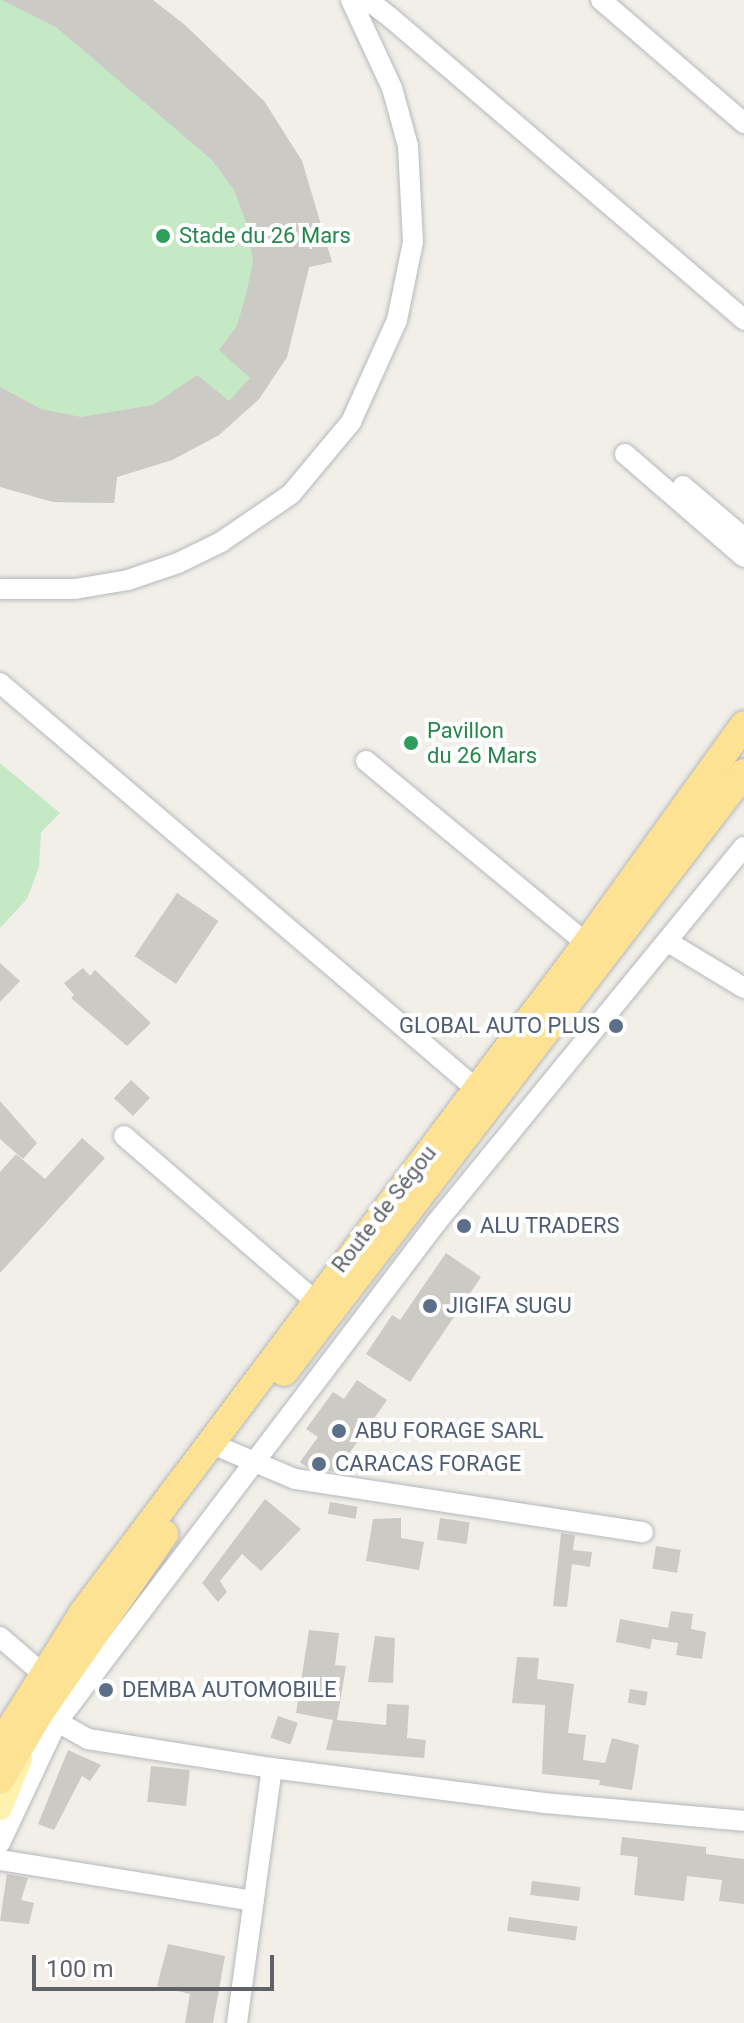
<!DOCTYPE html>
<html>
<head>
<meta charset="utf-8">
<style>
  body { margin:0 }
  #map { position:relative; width:744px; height:2023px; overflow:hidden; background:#f1efe8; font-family:Roboto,sans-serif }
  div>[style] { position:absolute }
  .green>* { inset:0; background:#c5e8c5 }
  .building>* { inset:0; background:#cccac5; transform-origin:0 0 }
  .roads { filter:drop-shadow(0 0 2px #b5b8bc) drop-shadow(0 0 2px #b5b8bc) }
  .minor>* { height:20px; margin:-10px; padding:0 10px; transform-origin:10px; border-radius:10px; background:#fff }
  .major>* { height:24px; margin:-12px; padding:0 12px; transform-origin:12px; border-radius:12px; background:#fff2af }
  .highway>* { height:28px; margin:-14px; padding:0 14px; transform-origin:14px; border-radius:14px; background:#fde293 }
  .dots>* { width:22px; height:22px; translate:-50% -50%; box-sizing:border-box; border:4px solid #fff; border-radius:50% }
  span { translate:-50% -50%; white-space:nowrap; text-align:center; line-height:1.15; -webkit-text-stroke:8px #fff; paint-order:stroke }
  .leisure-label { font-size:22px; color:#27864d }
  .left { translate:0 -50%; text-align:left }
  .service-label { font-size:22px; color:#4e5e75 }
  .right { translate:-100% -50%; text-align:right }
  .street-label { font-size:22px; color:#5f6368 }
  .scale { position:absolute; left:32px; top:1955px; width:242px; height:36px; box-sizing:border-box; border:4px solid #5f6368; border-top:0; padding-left:10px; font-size:24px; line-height:28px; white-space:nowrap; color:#5f6368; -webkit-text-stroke:6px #fff; paint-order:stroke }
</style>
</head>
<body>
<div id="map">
  <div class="green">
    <div style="clip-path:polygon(0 0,153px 0,264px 101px,302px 161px,332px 262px,309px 267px,287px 357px,259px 399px,219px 435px,172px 460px,117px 477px,114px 503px,53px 502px,0 486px)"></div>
    <div style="clip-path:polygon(0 763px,60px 813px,41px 832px,39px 867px,27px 899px,0 928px)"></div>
  </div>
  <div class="building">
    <div style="clip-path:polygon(2px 0,153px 0,185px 25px,264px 101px,302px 161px,332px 262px,309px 267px,287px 357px,259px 399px,219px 435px,172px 460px,117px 477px,114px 503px,53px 502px,0 487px,0 387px,41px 409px,81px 417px,153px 405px,197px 375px,229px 401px,250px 378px,219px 350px,237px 326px,246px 294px,253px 261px,246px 222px,234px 190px,212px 160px,56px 27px)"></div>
    <div style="left:177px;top:893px;width:50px;height:76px;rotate:34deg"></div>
    <div style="clip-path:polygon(0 963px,20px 981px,0 1002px)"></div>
    <div style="clip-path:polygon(83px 968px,90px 976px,95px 970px,151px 1023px,127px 1046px,71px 998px,74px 995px,64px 983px)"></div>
    <div style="left:131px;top:1080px;width:26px;height:25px;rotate:43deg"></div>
    <div style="clip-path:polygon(0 1101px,37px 1143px,23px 1159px,0 1139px)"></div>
    <div style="clip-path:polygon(82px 1138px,105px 1158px,0 1273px,0 1172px,16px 1154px,45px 1179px)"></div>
    <div style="clip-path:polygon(446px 1253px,481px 1277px,410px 1382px,366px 1354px,392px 1315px,400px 1320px)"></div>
    <div style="clip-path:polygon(357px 1380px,387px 1400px,336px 1472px,308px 1468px,300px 1462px,318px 1437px,306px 1429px,333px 1392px,344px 1399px)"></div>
    <div style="clip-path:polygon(265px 1499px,301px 1529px,261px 1571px,242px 1554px,220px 1581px,227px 1592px,218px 1602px,202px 1583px)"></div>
    <div style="left:330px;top:1502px;width:28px;height:12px;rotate:10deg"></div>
    <div style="clip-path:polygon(401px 1518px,401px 1538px,424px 1542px,419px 1570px,366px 1561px,373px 1519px)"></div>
    <div style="left:440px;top:1518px;width:30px;height:22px;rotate:8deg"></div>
    <div style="clip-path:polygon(561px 1533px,575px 1535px,573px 1550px,592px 1552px,590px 1567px,572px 1564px,567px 1607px,553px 1606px)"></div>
    <div style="left:656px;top:1546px;width:25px;height:23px;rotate:9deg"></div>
    <div style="clip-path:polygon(671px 1611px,693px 1614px,691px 1629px,706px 1632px,702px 1659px,676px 1655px,678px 1643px,652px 1639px,650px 1649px,616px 1642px,620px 1619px,668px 1628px)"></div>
    <div style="clip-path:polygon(309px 1630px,339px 1633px,335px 1665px,346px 1666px,337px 1720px,386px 1725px,387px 1704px,409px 1705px,407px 1738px,426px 1740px,424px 1758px,326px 1750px,333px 1720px,296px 1713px)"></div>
    <div style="clip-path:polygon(375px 1636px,395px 1638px,393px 1683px,368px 1682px)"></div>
    <div style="clip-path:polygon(517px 1657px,539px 1658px,537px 1679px,574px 1684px,568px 1733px,586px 1735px,583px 1760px,605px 1763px,612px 1738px,639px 1745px,632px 1790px,599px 1785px,600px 1780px,542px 1774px,545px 1705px,512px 1703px)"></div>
    <div style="left:630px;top:1689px;width:18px;height:14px;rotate:9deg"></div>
    <div style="left:278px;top:1716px;width:21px;height:23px;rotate:19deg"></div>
    <div style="clip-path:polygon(68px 1750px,101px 1765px,90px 1781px,82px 1776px,54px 1830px,38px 1824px)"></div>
    <div style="left:151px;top:1766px;width:39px;height:36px;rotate:6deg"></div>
    <div style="clip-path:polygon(622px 1837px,706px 1847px,706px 1854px,744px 1859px,744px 1904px,719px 1901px,722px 1880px,687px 1876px,684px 1901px,634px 1895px,638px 1857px,620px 1855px)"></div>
    <div style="clip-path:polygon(7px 1874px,28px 1878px,21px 1900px,34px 1903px,29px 1924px,0 1921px)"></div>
    <div style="left:532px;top:1881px;width:49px;height:14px;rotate:7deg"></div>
    <div style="left:509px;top:1917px;width:69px;height:14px;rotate:8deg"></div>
    <div style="clip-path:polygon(168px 1944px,225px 1956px,213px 2023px,185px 2023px,190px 1994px,157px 1986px)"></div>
  </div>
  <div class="roads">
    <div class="minor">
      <div style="left:354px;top:0;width:19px;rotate:12deg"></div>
      <div style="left:373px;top:4px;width:23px;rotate:38deg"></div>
      <div style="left:391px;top:18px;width:465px;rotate:40.5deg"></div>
      <div style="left:601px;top:0;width:189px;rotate:40.7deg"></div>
      <div style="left:625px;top:454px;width:157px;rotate:40.9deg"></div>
      <div style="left:683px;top:486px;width:80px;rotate:40.4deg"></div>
      <div style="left:0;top:589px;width:75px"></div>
      <div style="left:75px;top:589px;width:54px;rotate:-9.6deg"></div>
      <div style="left:128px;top:580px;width:53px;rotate:-18.8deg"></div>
      <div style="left:178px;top:563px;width:48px;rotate:-26deg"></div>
      <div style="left:221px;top:542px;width:85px;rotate:-34.4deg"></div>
      <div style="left:291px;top:494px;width:94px;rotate:-50.2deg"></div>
      <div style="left:351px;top:422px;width:112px;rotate:-65.7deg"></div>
      <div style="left:397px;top:320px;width:80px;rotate:-78.4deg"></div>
      <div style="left:413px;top:242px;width:96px;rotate:-93deg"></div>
      <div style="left:408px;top:146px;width:60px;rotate:-105.4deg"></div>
      <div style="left:392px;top:88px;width:97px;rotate:-115deg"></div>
      <div style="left:0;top:683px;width:640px;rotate:40.44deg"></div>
      <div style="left:366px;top:761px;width:300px;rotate:39.6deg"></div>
      <div style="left:668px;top:942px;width:89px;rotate:31.2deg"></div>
      <div style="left:124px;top:1136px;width:251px;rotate:40.8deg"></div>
      <div style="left:224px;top:1449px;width:77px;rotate:22.9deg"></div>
      <div style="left:295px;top:1479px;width:352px;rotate:8.7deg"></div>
      <div style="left:0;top:1637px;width:57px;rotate:40.7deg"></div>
      <div style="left:47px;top:1716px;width:47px;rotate:29.3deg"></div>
      <div style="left:88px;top:1739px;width:186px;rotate:9deg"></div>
      <div style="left:272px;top:1768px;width:274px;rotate:7.3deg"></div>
      <div style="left:544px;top:1803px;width:201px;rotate:5.1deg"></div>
      <div style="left:0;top:1843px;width:134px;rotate:-64.8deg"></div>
      <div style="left:57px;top:1722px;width:627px;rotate:-52.78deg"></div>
      <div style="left:436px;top:1223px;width:486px;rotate:-50.7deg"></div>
      <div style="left:0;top:1860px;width:257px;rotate:9.2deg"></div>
      <div style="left:237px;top:2023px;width:257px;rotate:-82.2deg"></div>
    </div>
    <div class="major">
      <div style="left:0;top:1808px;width:53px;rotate:-67.8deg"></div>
    </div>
    <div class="highway">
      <div style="left:284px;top:1372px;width:755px;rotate:-52.48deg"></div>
      <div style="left:0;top:1745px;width:156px;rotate:-57.8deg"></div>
      <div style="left:83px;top:1613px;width:825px;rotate:-53.03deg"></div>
      <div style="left:579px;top:954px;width:282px;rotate:-54.2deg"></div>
      <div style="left:0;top:1780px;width:79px;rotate:-59.5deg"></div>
      <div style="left:40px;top:1712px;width:217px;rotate:-55.1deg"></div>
    </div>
  </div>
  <div class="dots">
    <div style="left:163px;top:236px;background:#2e9e5b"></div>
    <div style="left:411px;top:743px;background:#2e9e5b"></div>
    <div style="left:616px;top:1026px;background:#5c6f8a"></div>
    <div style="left:464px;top:1226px;background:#5c6f8a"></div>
    <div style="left:430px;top:1306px;background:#5c6f8a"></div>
    <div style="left:339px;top:1431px;background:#5c6f8a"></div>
    <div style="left:319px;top:1464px;background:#5c6f8a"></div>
    <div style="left:106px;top:1690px;background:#5c6f8a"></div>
  </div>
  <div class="leisure-label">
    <span class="left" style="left:179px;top:236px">Stade du 26 Mars</span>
    <span class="left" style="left:427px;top:743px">Pavillon<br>du 26 Mars</span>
  </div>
  <div class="service-label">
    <span class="right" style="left:600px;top:1026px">GLOBAL AUTO PLUS</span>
    <span class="left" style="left:480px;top:1226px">ALU TRADERS</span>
    <span class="left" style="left:446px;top:1306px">JIGIFA SUGU</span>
    <span class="left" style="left:355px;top:1431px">ABU FORAGE SARL</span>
    <span class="left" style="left:335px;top:1464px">CARACAS FORAGE</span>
    <span class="left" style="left:122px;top:1690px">DEMBA AUTOMOBILE</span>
  </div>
  <div class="street-label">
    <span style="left:384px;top:1209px;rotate:-52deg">Route de Ségou</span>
  </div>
  <div class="scale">100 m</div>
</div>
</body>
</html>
